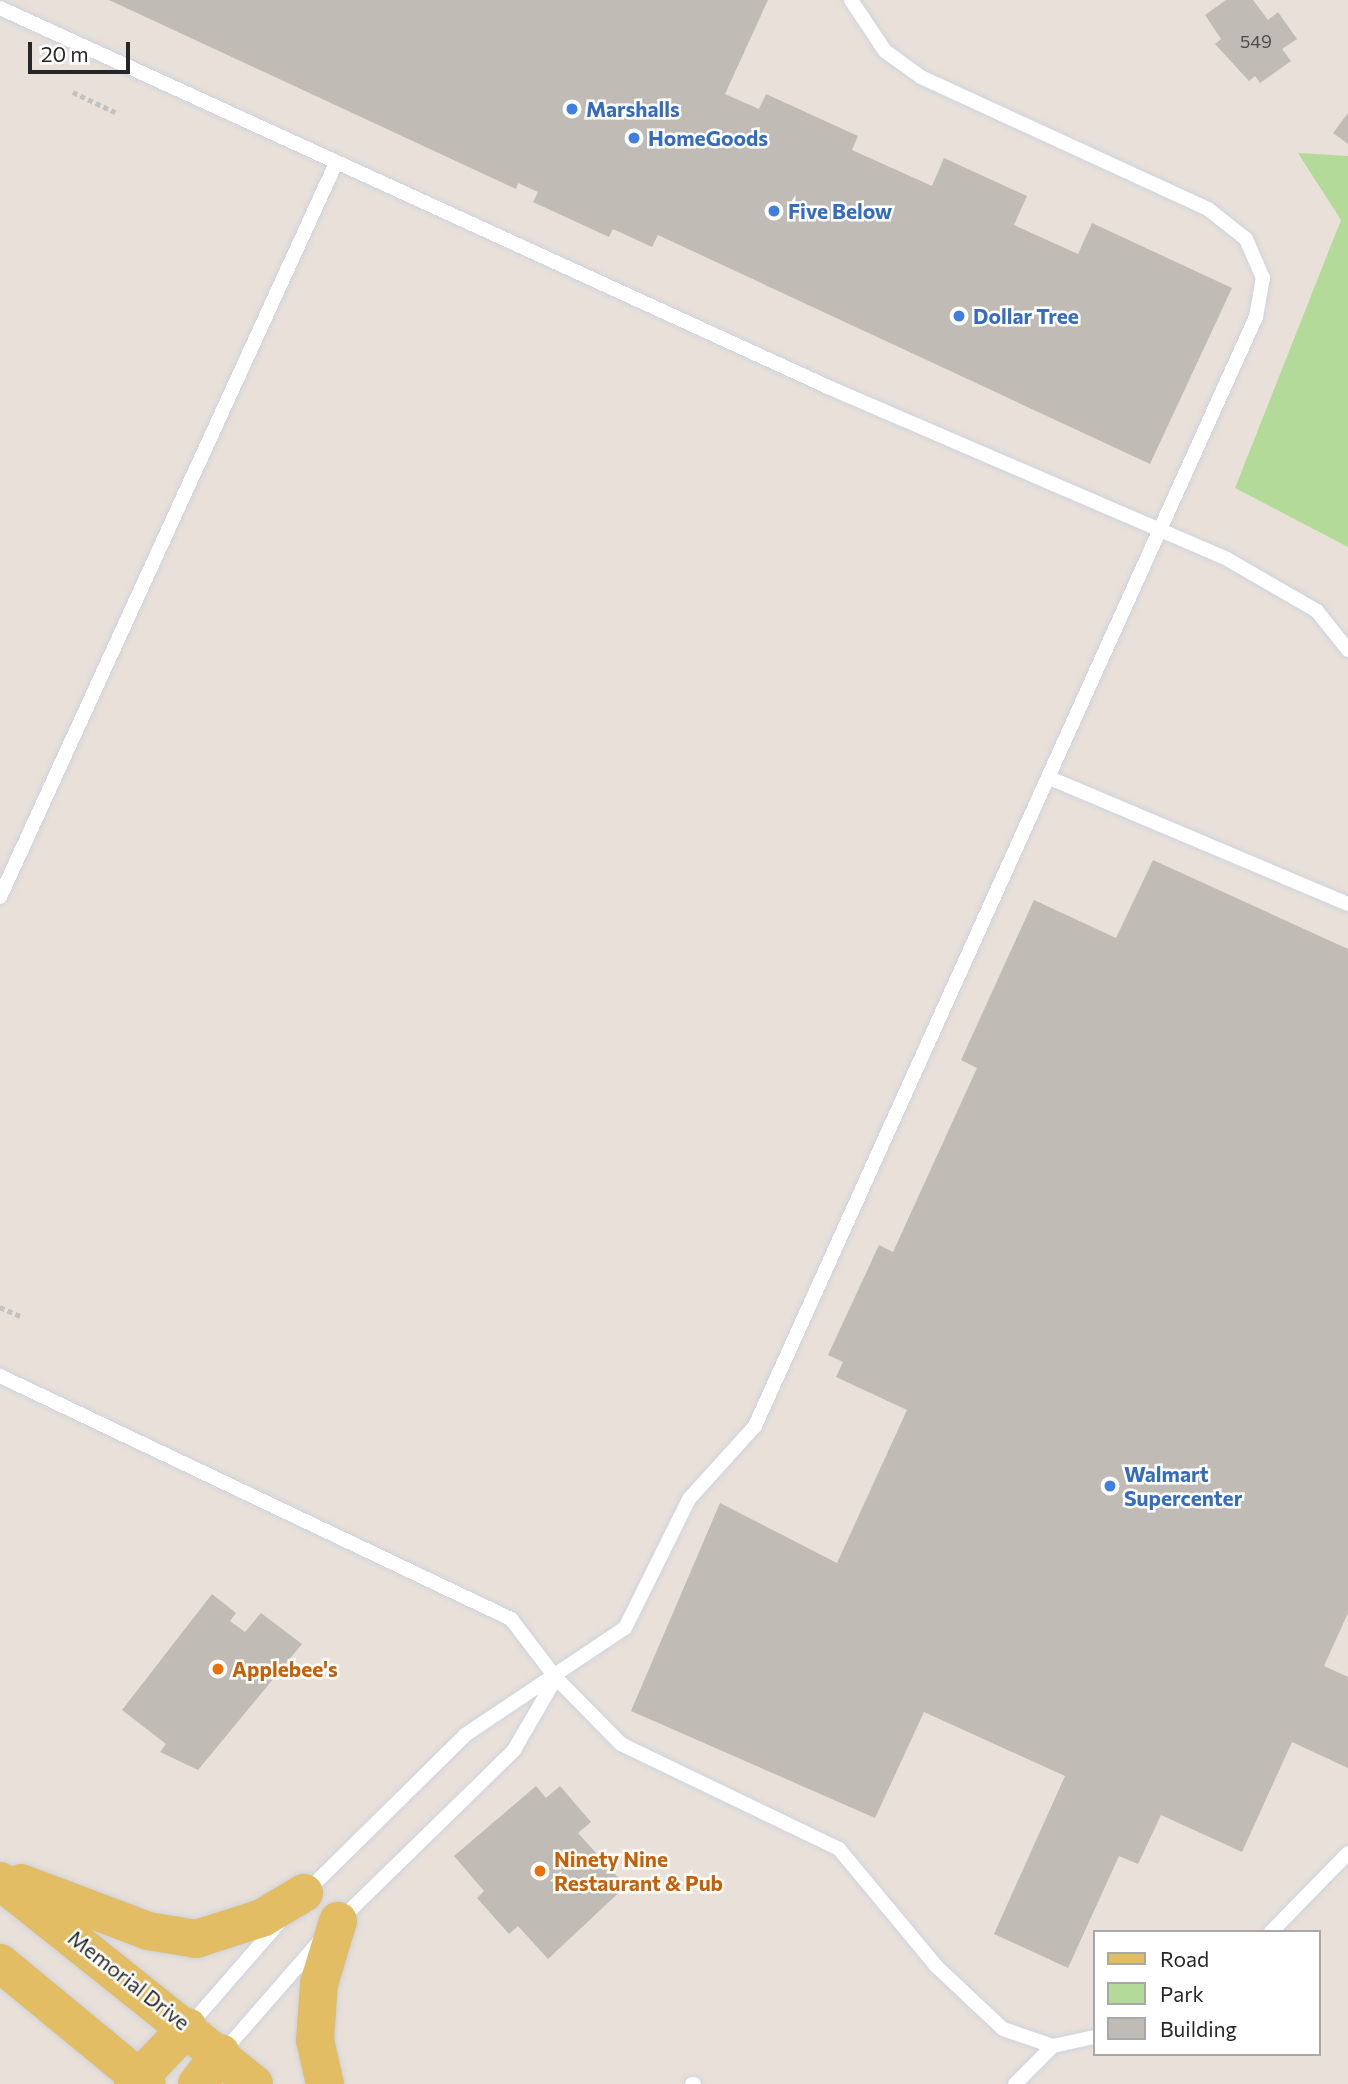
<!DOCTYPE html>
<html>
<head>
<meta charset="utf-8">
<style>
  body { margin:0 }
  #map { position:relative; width:1348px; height:2084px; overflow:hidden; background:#e8e0d9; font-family:Commissioner,sans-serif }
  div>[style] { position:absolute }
  .green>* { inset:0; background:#b4da9a }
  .building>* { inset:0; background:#c0bbb5 }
  .path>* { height:4.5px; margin-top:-2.25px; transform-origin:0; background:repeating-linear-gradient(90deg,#c2c2c2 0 5px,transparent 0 8.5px) }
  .roads { filter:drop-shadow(0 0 2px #ced2de) drop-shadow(0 0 2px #ced2de) }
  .service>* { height:14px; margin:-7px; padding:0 7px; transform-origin:7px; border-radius:7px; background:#fff }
  .primary>* { height:38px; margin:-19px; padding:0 19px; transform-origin:19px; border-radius:19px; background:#e2bd64 }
  .dots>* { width:19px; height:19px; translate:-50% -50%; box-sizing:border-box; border:4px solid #fff; border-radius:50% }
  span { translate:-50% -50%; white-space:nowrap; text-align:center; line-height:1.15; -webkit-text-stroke:5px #fff; paint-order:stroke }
  .number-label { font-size:18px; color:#4c4b4a }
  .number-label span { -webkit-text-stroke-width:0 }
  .shop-label { font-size:21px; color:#366cbe; font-weight:700 }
  .left { translate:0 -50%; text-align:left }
  .food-label { font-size:21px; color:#c56008; font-weight:700 }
  .street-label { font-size:21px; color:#262626 }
  .legend { position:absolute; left:1093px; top:1930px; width:228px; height:126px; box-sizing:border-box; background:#fff; border:2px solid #a8a8a8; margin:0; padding:9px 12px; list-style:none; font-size:21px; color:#262626 }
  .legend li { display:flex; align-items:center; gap:14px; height:35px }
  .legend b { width:35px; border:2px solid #a8a8a8 }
  .scale { position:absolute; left:28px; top:42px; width:102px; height:32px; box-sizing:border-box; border:4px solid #262626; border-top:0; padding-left:9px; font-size:21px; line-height:24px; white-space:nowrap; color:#262626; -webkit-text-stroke:5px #fff; paint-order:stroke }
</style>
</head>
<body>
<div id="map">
  <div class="green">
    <div style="clip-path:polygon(1298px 153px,1348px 156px,1348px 547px,1235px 488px,1341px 220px)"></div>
  </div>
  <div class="building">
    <div style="clip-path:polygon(109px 0,768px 0,725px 94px,759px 109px,766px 94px,858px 136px,852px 150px,932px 186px,944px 158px,1027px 196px,1014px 225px,1078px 254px,1092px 223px,1232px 288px,1150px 464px,658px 235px,652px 247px,613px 229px,609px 237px,533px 202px,538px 192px,518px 183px,516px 189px)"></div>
    <div style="clip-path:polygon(1226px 0,1253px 0,1268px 20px,1278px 12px,1297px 39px,1282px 49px,1291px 61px,1260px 83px,1255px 76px,1249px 81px,1215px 44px,1221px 39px,1205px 15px)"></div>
    <div style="clip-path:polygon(1348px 113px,1348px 144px,1333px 133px)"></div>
    <div style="clip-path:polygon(1153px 860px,1348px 949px,1348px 1613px,1324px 1666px,1348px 1677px,1348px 1768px,1292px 1742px,1242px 1852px,1161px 1815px,1138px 1864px,1119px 1856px,1068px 1968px,994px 1934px,1065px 1776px,924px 1712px,875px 1818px,631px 1711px,720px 1503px,837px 1563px,907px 1410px,836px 1377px,843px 1362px,828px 1355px,879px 1245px,893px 1252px,977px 1068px,961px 1060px,1034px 900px,1116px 938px)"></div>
    <div style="clip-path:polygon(212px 1594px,236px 1613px,230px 1621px,245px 1632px,261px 1613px,302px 1644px,198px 1770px,160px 1752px,166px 1744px,122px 1710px)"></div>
    <div style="clip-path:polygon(536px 1786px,546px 1798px,560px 1786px,591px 1822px,578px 1833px,626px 1886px,548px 1959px,518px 1926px,509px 1934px,477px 1898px,484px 1891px,454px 1856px)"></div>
  </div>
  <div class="path">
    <div style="left:73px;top:92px;width:47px;rotate:25.5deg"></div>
    <div style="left:0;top:1307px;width:24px;rotate:24deg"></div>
  </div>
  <div class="roads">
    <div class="service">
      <div style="left:0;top:8px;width:911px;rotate:24.59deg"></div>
      <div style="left:828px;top:387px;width:434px;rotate:23.3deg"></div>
      <div style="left:1227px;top:559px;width:104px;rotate:30deg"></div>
      <div style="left:1317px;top:611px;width:50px;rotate:51.5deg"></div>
      <div style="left:1052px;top:779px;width:321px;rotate:22.9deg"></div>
      <div style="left:0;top:897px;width:807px;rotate:-65.4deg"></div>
      <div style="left:0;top:1376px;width:566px;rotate:25.43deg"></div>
      <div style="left:511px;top:1619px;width:74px;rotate:52.7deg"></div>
      <div style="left:556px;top:1678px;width:93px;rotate:45.4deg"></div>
      <div style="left:621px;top:1744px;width:242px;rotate:25.7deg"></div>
      <div style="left:839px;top:1849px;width:152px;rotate:50.3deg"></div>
      <div style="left:936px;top:1966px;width:92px;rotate:43.2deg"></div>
      <div style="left:1003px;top:2029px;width:53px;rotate:18.8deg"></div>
      <div style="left:1053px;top:2046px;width:42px;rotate:-12.4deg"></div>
      <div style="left:304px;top:1894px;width:226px;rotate:-44.6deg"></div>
      <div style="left:465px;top:1735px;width:192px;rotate:-33.8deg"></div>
      <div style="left:625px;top:1628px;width:144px;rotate:-63.6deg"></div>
      <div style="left:689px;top:1499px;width:98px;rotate:-47.9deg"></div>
      <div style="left:755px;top:1426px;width:1217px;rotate:-65.69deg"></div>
      <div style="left:1256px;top:317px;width:40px;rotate:-80deg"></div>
      <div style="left:1263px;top:278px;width:43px;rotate:-113.6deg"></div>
      <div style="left:1246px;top:239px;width:48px;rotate:-141.7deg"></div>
      <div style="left:1208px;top:209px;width:316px;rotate:-155.3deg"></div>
      <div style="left:921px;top:77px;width:44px;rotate:-144.2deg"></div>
      <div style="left:885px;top:51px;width:61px;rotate:-123.7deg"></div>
      <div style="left:339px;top:1921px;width:245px;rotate:-44.3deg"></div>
      <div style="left:514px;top:1750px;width:78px;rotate:-59.8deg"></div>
      <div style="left:1271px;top:1932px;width:110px;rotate:-45.7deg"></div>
      <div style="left:189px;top:2026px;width:137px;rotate:-48.9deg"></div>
      <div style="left:223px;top:2052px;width:147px;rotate:-48.9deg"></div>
      <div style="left:692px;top:2084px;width:2px"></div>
      <div style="left:1015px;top:2084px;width:54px;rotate:-45deg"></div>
    </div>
    <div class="primary">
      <div style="left:0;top:1881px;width:325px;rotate:38.6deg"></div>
      <div style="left:21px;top:1883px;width:136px;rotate:20.7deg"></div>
      <div style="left:148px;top:1931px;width:49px;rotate:9.5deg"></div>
      <div style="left:196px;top:1939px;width:69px;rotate:-17.7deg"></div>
      <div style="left:262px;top:1918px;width:49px;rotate:-30.8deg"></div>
      <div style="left:0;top:1963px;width:190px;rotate:39.5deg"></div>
      <div style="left:133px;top:2084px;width:79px;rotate:-46deg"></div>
      <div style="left:197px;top:2084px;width:39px;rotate:-52deg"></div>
      <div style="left:325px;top:2084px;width:45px;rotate:-102.8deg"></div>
      <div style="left:315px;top:2040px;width:56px;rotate:-85.9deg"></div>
      <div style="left:319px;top:1984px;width:66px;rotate:-73.2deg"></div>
    </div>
  </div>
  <div class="dots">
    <div style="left:572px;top:109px;background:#3f7fe0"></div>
    <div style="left:634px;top:138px;background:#3f7fe0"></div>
    <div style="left:774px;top:211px;background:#3f7fe0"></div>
    <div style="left:959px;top:316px;background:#3f7fe0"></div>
    <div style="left:1110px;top:1486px;background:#3f7fe0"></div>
    <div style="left:218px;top:1669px;background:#e8710a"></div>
    <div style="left:540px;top:1871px;background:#e8710a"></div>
  </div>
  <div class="number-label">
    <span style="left:1256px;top:41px">549</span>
  </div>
  <div class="shop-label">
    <span class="left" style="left:586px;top:109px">Marshalls</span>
    <span class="left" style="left:648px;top:138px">HomeGoods</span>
    <span class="left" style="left:788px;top:211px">Five Below</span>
    <span class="left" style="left:973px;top:316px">Dollar Tree</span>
    <span class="left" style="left:1124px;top:1486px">Walmart<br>Supercenter</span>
  </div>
  <div class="food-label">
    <span class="left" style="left:232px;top:1669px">Applebee's</span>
    <span class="left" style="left:554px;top:1871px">Ninety Nine<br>Restaurant &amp; Pub</span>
  </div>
  <div class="street-label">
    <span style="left:129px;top:1980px;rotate:38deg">Memorial Drive</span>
  </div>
  <ul class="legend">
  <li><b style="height:9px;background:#e2bd64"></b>Road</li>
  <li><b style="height:19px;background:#b4da9a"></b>Park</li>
  <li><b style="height:19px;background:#c0bbb5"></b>Building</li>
  </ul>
  <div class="scale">20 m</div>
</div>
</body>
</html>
